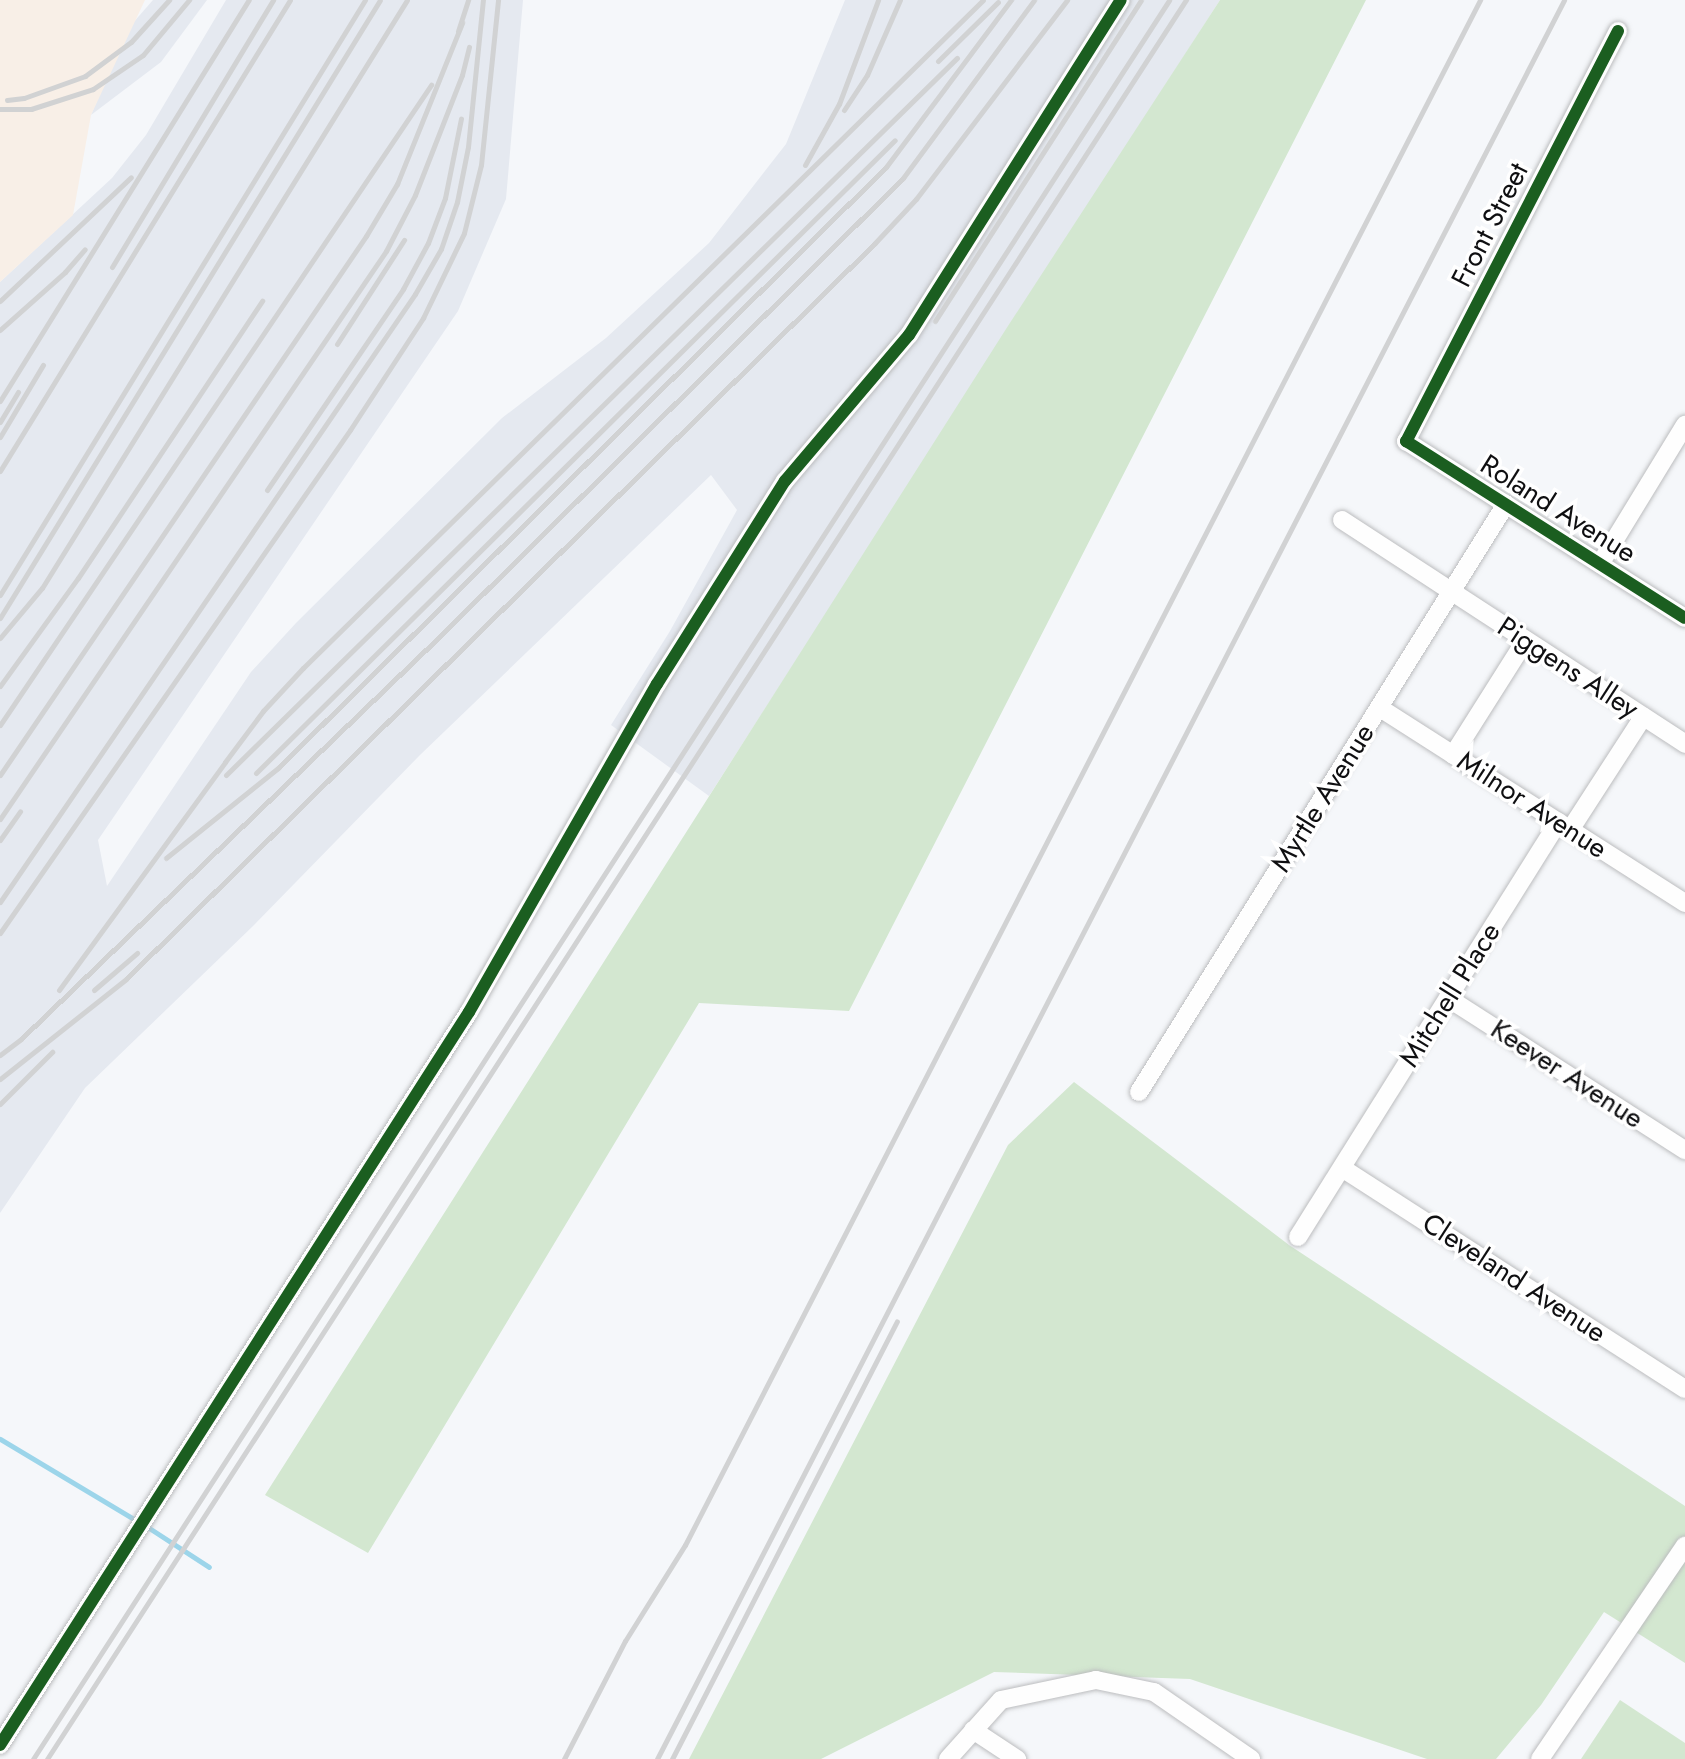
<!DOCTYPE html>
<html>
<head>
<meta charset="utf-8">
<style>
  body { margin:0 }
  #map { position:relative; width:1685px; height:1759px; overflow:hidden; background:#f5f7fa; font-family:Jost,sans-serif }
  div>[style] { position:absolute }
  .built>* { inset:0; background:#e5e9f0 }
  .industrial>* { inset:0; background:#f8efe7 }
  .green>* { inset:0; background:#d3e7d0 }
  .stream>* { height:5px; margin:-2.5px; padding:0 2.5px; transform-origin:2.5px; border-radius:2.5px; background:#9cd5ea }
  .roads { filter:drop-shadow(0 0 2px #bcbdbf) drop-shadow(0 0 2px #bcbdbf) }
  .minor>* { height:18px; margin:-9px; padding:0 9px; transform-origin:9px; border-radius:9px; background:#fefefe }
  .rail>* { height:5px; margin:-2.5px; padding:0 2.5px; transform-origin:2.5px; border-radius:2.5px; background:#d1d2d3 }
  .cycleway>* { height:12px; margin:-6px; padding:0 6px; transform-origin:6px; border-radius:6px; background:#1b5e20 }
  span { translate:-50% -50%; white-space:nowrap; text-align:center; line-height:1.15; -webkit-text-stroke:7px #fff; paint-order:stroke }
  .street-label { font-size:28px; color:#0f0f11 }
</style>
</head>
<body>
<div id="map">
  <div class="built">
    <div style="clip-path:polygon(153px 0,207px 0,161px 62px,91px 115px,125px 32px)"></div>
    <div style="clip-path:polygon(226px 0,523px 0,506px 199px,458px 311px,98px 840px,107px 886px,251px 672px,296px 623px,502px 418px,606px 338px,709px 243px,786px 144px,845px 0,1220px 0,709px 796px,611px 725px,670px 631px,737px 510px,711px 475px,420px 755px,252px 927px,85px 1088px,0 1213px,0 282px,112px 178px,146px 135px)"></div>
  </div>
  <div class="industrial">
    <div style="clip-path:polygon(0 0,145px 0,91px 115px,73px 215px,0 282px)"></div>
  </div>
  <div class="green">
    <div style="clip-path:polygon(1220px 0,1366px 0,849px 1011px,699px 1003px,368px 1553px,265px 1495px,1006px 329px)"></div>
    <div style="clip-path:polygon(1074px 1082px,1289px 1245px,1685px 1506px,1685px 1663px,1604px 1612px,1541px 1705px,1496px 1759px,1427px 1759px,1190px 1679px,994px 1672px,821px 1759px,689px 1759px,1008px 1145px)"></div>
    <div style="clip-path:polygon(1620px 1700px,1685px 1743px,1685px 1759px,1581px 1759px)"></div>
  </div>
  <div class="stream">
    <div style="left:0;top:1439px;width:160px;rotate:30.9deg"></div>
    <div style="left:146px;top:1526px;width:75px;rotate:33.1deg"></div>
  </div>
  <div class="roads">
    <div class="minor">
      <div style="left:1618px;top:31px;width:462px;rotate:117.3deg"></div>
      <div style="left:1406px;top:441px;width:330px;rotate:32.4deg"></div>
      <div style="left:1342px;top:520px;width:410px;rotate:33.1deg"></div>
      <div style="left:1600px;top:564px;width:163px;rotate:-58.6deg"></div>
      <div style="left:1380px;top:708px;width:362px;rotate:32.6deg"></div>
      <div style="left:1453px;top:755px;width:135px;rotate:-57.7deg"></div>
      <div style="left:1570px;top:830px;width:135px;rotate:-57.1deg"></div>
      <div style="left:1448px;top:998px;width:282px;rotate:32.7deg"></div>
      <div style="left:1139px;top:1092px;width:693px;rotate:-58.03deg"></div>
      <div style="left:1342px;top:1168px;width:408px;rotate:32.8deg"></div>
      <div style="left:1298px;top:1237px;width:490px;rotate:-57.9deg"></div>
      <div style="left:973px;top:1730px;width:53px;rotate:33.4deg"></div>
      <div style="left:0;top:1745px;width:870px;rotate:-57.39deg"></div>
      <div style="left:469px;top:1012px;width:378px;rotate:-60.2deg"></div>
      <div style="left:657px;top:684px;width:240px;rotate:-57.8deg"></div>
      <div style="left:785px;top:481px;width:192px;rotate:-49.7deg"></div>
      <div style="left:909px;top:335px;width:396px;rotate:-57.7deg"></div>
      <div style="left:948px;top:1759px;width:79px;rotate:-48.1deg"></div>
      <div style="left:1001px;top:1700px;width:97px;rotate:-11.9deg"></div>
      <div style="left:1096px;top:1680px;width:59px;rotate:11.7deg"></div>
      <div style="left:1154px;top:1692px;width:118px;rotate:34.6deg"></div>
      <div style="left:1540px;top:1759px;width:258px;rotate:-55.8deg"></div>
    </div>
  </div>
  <div class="rail">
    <div style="left:458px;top:31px;width:33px;rotate:-72deg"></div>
    <div style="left:938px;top:61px;width:84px;rotate:-44.5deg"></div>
    <div style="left:7px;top:100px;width:17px;rotate:-7deg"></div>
    <div style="left:24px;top:98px;width:65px;rotate:-19.8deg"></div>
    <div style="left:85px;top:76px;width:57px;rotate:-36.5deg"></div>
    <div style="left:131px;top:42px;width:57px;rotate:-47.9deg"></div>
    <div style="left:0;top:109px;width:31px"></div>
    <div style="left:31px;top:109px;width:65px;rotate:-17.9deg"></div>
    <div style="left:93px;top:89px;width:60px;rotate:-34.2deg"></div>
    <div style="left:143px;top:55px;width:72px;rotate:-50.1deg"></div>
    <div style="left:844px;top:110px;width:42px;rotate:-56.7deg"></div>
    <div style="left:867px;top:75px;width:82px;rotate:-66.3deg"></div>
    <div style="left:805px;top:165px;width:70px;rotate:-60.9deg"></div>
    <div style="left:839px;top:104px;width:111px;rotate:-69.4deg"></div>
    <div style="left:112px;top:267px;width:312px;rotate:-58.9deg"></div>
    <div style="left:0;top:301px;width:180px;rotate:-43.4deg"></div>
    <div style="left:935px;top:321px;width:381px;rotate:-57.3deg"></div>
    <div style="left:0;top:330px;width:87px;rotate:-41.7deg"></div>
    <div style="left:65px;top:272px;width:30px;rotate:-49deg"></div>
    <div style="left:337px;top:344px;width:124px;rotate:-57.2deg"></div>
    <div style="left:0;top:401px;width:472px;rotate:-58.2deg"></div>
    <div style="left:0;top:422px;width:35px;rotate:-59deg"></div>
    <div style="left:0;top:437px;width:84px;rotate:-59.2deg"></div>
    <div style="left:0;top:471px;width:553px;rotate:-58.38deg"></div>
    <div style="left:267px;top:490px;width:243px;rotate:-55.9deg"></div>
    <div style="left:403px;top:289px;width:52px;rotate:-61.5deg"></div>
    <div style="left:428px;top:243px;width:48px;rotate:-69.3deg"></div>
    <div style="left:445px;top:198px;width:81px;rotate:-78.6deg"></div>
    <div style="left:0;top:595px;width:698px;rotate:-58.47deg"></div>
    <div style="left:0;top:618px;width:725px;rotate:-58.41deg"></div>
    <div style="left:0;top:638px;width:65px;rotate:-50deg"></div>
    <div style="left:42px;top:588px;width:692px;rotate:-58.17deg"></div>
    <div style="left:0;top:686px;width:133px;rotate:-54.2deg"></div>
    <div style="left:78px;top:578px;width:333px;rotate:-56.4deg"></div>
    <div style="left:0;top:725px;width:772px;rotate:-56.04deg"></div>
    <div style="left:256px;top:773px;width:899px;rotate:-44.73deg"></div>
    <div style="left:0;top:775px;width:652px;rotate:-55.82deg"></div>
    <div style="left:366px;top:236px;width:61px;rotate:-59.2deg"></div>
    <div style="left:397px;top:184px;width:174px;rotate:-68deg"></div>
    <div style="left:226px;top:775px;width:1024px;rotate:-44.45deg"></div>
    <div style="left:0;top:819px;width:687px;rotate:-55.8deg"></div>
    <div style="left:386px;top:251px;width:63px;rotate:-62.6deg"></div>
    <div style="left:415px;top:195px;width:129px;rotate:-68.6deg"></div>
    <div style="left:462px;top:75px;width:29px;rotate:-76deg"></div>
    <div style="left:0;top:840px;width:35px;rotate:-55deg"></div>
    <div style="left:166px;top:858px;width:144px;rotate:-38.8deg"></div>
    <div style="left:278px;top:768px;width:855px;rotate:-44.67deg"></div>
    <div style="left:886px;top:167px;width:209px;rotate:-53.2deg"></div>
    <div style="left:0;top:902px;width:736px;rotate:-55.68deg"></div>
    <div style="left:415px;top:294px;width:52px;rotate:-60deg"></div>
    <div style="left:441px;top:249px;width:50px;rotate:-71.2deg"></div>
    <div style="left:457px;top:202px;width:56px;rotate:-78.7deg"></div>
    <div style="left:468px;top:147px;width:148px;rotate:-84.2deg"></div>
    <div style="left:0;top:933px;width:613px;rotate:-55.17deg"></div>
    <div style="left:350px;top:430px;width:134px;rotate:-56.9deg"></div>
    <div style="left:423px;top:318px;width:94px;rotate:-64.2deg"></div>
    <div style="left:464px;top:233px;width:70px;rotate:-76deg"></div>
    <div style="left:481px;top:165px;width:166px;rotate:-84.1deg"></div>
    <div style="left:59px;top:990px;width:282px;rotate:-53.9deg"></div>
    <div style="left:225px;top:762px;width:64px;rotate:-53.3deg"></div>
    <div style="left:263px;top:711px;width:59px;rotate:-47.1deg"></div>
    <div style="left:303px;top:668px;width:953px;rotate:-44.49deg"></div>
    <div style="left:94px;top:990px;width:57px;rotate:-40.7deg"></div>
    <div style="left:0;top:1055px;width:26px;rotate:-37deg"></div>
    <div style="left:21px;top:1039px;width:579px;rotate:-43.88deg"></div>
    <div style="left:438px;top:638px;width:654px;rotate:-44.69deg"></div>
    <div style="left:903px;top:178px;width:221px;rotate:-53.6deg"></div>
    <div style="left:0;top:1079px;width:161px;rotate:-38.4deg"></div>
    <div style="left:126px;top:979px;width:1050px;rotate:-44.5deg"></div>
    <div style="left:875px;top:243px;width:60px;rotate:-47deg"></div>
    <div style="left:916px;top:199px;width:250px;rotate:-52.8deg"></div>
    <div style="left:0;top:1104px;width:74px;rotate:-45deg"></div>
    <div style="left:33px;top:1759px;width:2094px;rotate:-57.14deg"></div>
    <div style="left:47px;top:1759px;width:2096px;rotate:-57.08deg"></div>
    <div style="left:564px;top:1759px;width:133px;rotate:-62.7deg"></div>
    <div style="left:625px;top:1641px;width:113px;rotate:-58deg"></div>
    <div style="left:685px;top:1545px;width:1738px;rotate:-62.77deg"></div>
    <div style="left:657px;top:1759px;width:1979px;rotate:-62.72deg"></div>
    <div style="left:672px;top:1759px;width:492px;rotate:-62.8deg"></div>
  </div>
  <div class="cycleway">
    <div style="left:1618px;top:31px;width:462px;rotate:117.3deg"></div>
    <div style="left:1406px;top:441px;width:330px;rotate:32.4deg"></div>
    <div style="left:0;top:1745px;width:870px;rotate:-57.39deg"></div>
    <div style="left:469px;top:1012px;width:378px;rotate:-60.2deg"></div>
    <div style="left:657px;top:684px;width:240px;rotate:-57.8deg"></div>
    <div style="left:785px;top:481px;width:192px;rotate:-49.7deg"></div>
    <div style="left:909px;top:335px;width:396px;rotate:-57.7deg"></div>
  </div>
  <div class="street-label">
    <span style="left:1490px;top:225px;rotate:-63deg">Front Street</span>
    <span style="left:1558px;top:509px;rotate:32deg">Roland Avenue</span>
    <span style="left:1568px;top:668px;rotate:33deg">Piggens Alley</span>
    <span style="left:1323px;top:798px;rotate:-58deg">Myrtle Avenue</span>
    <span style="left:1532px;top:805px;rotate:33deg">Milnor Avenue</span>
    <span style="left:1450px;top:995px;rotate:-58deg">Mitchell Place</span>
    <span style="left:1567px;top:1074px;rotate:33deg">Keever Avenue</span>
    <span style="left:1514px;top:1278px;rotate:33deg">Cleveland Avenue</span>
  </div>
</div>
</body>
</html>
